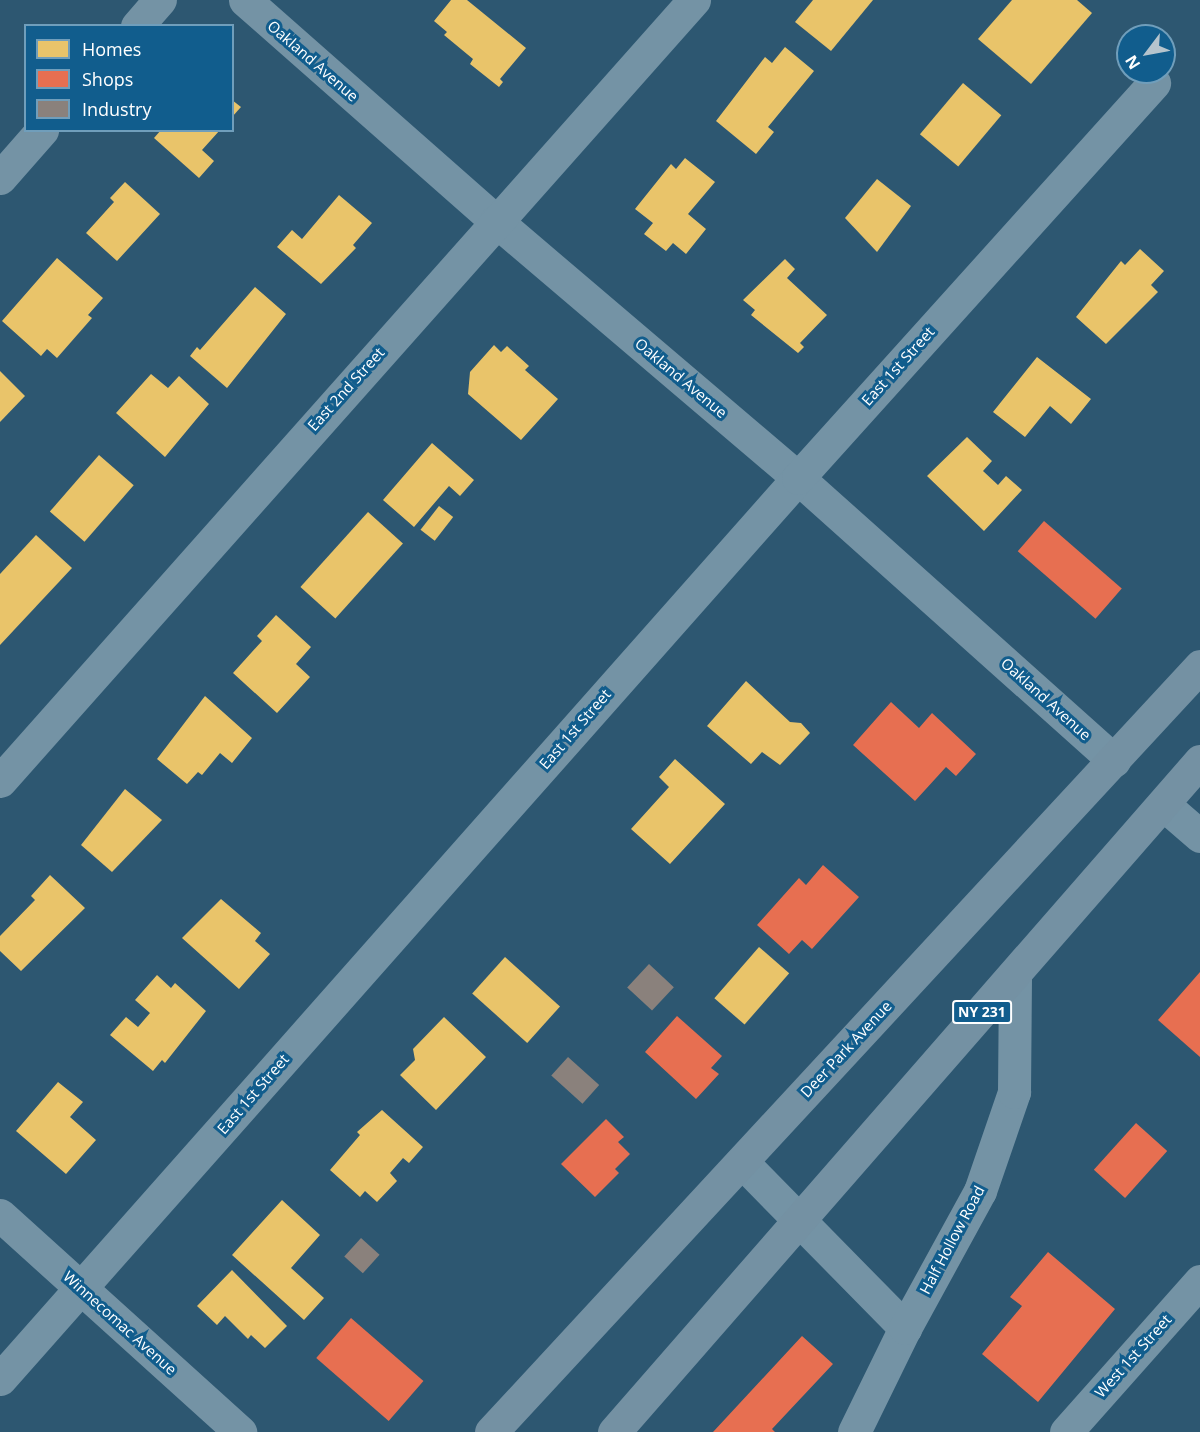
<!DOCTYPE html>
<html>
<head>
<meta charset="utf-8">
<style>
  body { margin:0 }
  #map { position:relative; width:1200px; height:1432px; overflow:hidden; background:#2d5771; font-family:"Open Sans",sans-serif }
  div>[style] { position:absolute }
  .homes>* { inset:0; background:#e9c46a; transform-origin:0 0 }
  .shops>* { inset:0; background:#e76f51; transform-origin:0 0 }
  .industry>* { inset:0; background:#8a817c; transform-origin:0 0 }
  .minor>* { height:33px; margin:-16.5px; padding:0 16.5px; transform-origin:16.5px; border-radius:16.5px; background:#7493a5 }
  .major>* { height:33px; margin:-16.5px; padding:0 16.5px; transform-origin:16.5px; border-radius:16.5px; background:#7491a3 }
  span { translate:-50% -50%; white-space:nowrap; text-align:center; line-height:1.15; -webkit-text-stroke:6px #115d8d; paint-order:stroke }
  .shield-label span { padding:2px 4px; background:#115d8d; border:2px solid; border-radius:4px; -webkit-text-stroke-width:0 }
  .shield-label { font-size:14px; color:#fff; font-weight:700 }
  .street-label { font-size:15px; color:#fff }
  .legend { position:absolute; left:24px; top:24px; width:210px; height:108px; box-sizing:border-box; background:#115d8d; border:2px solid #709ebb; margin:0; padding:8px 10px; list-style:none; font-size:18px; color:#fff }
  .legend li { display:flex; align-items:center; gap:12px; height:30px }
  .legend b { width:30px; border:2px solid #709ebb }
  .north { position:absolute; left:1116px; top:24px; width:60px; height:60px; box-sizing:border-box; background:#115d8d; border:2px solid #709ebb; border-radius:50%; rotate:238deg; font-size:16px; font-weight:700; line-height:24px; text-align:center; color:#fff }
  .north::after { content:''; display:block; margin:auto; width:21px; height:27px; background:#b6c4cd; clip-path:polygon(50% 0,100% 100%,50% 72%,0 100%) }
</style>
</head>
<body>
<div id="map">
  <div class="homes">
    <div style="clip-path:polygon(451px 0,467px 0,526px 48px,500px 79px,503px 82px,499px 87px,470px 64px,473px 59px,444px 35px,447px 32px,434px 21px)"></div>
    <div style="clip-path:polygon(813px 0,873px 0,831px 51px,795px 22px)"></div>
    <div style="clip-path:polygon(1012px 0,1077px 0,1092px 13px,1031px 84px,978px 39px)"></div>
    <div style="clip-path:polygon(785px 47px,814px 71px,768px 127px,774px 132px,756px 154px,716px 121px,765px 57px,772px 63px)"></div>
    <div style="left:963px;top:83px;width:50px;height:67px;rotate:40deg"></div>
    <div style="clip-path:polygon(232px 100px,241px 107px,232px 117px)"></div>
    <div style="clip-path:polygon(161px 130px,220px 130px,202px 150px,214px 161px,199px 178px,154px 138px)"></div>
    <div style="clip-path:polygon(685px 158px,715px 182px,688px 214px,706px 229px,686px 254px,673px 243px,666px 251px,644px 234px,653px 223px,635px 209px,671px 164px,676px 169px)"></div>
    <div style="clip-path:polygon(877px 179px,911px 206px,877px 252px,845px 218px)"></div>
    <div style="clip-path:polygon(125px 182px,160px 214px,117px 261px,86px 233px,114px 202px,110px 198px)"></div>
    <div style="clip-path:polygon(339px 195px,372px 223px,353px 245px,356px 248px,321px 284px,277px 247px,292px 230px,302px 239px)"></div>
    <div style="clip-path:polygon(1140px 249px,1164px 271px,1151px 285px,1158px 292px,1106px 344px,1076px 317px,1121px 261px,1125px 265px)"></div>
    <div style="clip-path:polygon(57px 258px,103px 298px,88px 315px,92px 318px,57px 358px,47px 349px,41px 356px,2px 321px)"></div>
    <div style="clip-path:polygon(785px 259px,795px 269px,787px 278px,827px 315px,800px 343px,804px 347px,798px 353px,751px 315px,755px 310px,743px 300px)"></div>
    <div style="clip-path:polygon(255px 287px,286px 314px,227px 388px,190px 356px,197px 347px,200px 350px)"></div>
    <div style="clip-path:polygon(494px 345px,501px 352px,507px 346px,529px 366px,525px 370px,558px 399px,521px 440px,468px 394px,470px 372px)"></div>
    <div style="clip-path:polygon(1037px 357px,1091px 399px,1071px 424px,1050px 406px,1025px 437px,993px 412px)"></div>
    <div style="clip-path:polygon(0 371px,25px 396px,0 422px)"></div>
    <div style="clip-path:polygon(151px 374px,168px 388px,179px 376px,209px 404px,165px 457px,116px 413px)"></div>
    <div style="clip-path:polygon(967px 437px,992px 461px,983px 471px,998px 485px,1006px 476px,1022px 490px,984px 531px,927px 476px)"></div>
    <div style="clip-path:polygon(432px 443px,474px 480px,460px 496px,449px 486px,414px 527px,383px 500px)"></div>
    <div style="left:99px;top:455px;width:46px;height:75px;rotate:41deg"></div>
    <div style="left:439px;top:506px;width:18px;height:30px;rotate:38deg"></div>
    <div style="left:368px;top:512px;width:47px;height:101px;rotate:42deg"></div>
    <div style="clip-path:polygon(36px 535px,72px 568px,0 645px,0 574px)"></div>
    <div style="clip-path:polygon(276px 615px,311px 647px,296px 664px,310px 677px,277px 713px,233px 673px,262px 641px,257px 636px)"></div>
    <div style="clip-path:polygon(746px 681px,790px 722px,801px 723px,810px 733px,780px 765px,762px 752px,751px 764px,707px 726px)"></div>
    <div style="clip-path:polygon(205px 696px,252px 738px,232px 763px,220px 753px,202px 775px,198px 772px,187px 784px,157px 759px)"></div>
    <div style="clip-path:polygon(675px 759px,725px 804px,670px 864px,631px 829px,669px 787px,659px 777px)"></div>
    <div style="clip-path:polygon(125px 789px,162px 820px,112px 872px,81px 845px)"></div>
    <div style="clip-path:polygon(50px 875px,85px 908px,21px 971px,0 951px,0 936px,35px 900px,31px 896px)"></div>
    <div style="clip-path:polygon(221px 899px,261px 933px,255px 941px,270px 954px,239px 989px,182px 938px)"></div>
    <div style="left:759px;top:947px;width:40px;height:68px;rotate:41deg"></div>
    <div style="left:505px;top:957px;width:74px;height:49px;rotate:42deg"></div>
    <div style="clip-path:polygon(157px 975px,171px 988px,175px 983px,206px 1011px,165px 1063px,162px 1060px,153px 1071px,110px 1035px,126px 1017px,138px 1027px,150px 1013px,135px 1000px)"></div>
    <div style="clip-path:polygon(444px 1017px,486px 1057px,436px 1110px,400px 1075px,415px 1060px,413px 1049px)"></div>
    <div style="clip-path:polygon(58px 1082px,83px 1102px,70px 1117px,96px 1140px,66px 1174px,16px 1131px)"></div>
    <div style="clip-path:polygon(382px 1110px,423px 1147px,409px 1163px,403px 1158px,390px 1173px,397px 1181px,377px 1202px,365px 1191px,360px 1197px,330px 1170px,360px 1135px,357px 1132px)"></div>
    <div style="clip-path:polygon(282px 1200px,320px 1235px,291px 1268px,324px 1298px,304px 1320px,232px 1255px)"></div>
    <div style="clip-path:polygon(232px 1270px,287px 1326px,265px 1348px,251px 1335px,248px 1339px,225px 1316px,217px 1325px,197px 1306px)"></div>
  </div>
  <div class="shops">
    <div style="left:1044px;top:521px;width:103px;height:40px;rotate:41deg"></div>
    <div style="clip-path:polygon(891px 702px,919px 728px,932px 713px,976px 754px,956px 776px,946px 767px,915px 801px,853px 745px)"></div>
    <div style="clip-path:polygon(823px 865px,859px 897px,812px 949px,802px 940px,789px 954px,757px 925px,799px 878px,806px 885px)"></div>
    <div style="clip-path:polygon(1200px 972px,1200px 1057px,1158px 1020px)"></div>
    <div style="clip-path:polygon(677px 1016px,722px 1056px,711px 1068px,719px 1074px,696px 1099px,645px 1052px)"></div>
    <div style="clip-path:polygon(606px 1119px,624px 1137px,618px 1142px,630px 1154px,615px 1169px,619px 1173px,595px 1197px,561px 1164px)"></div>
    <div style="left:1136px;top:1123px;width:42px;height:63px;rotate:42deg"></div>
    <div style="clip-path:polygon(1048px 1252px,1115px 1309px,1038px 1402px,982px 1354px,1022px 1306px,1010px 1297px)"></div>
    <div style="left:351px;top:1318px;width:96px;height:53px;rotate:41deg"></div>
    <div style="clip-path:polygon(802px 1336px,833px 1364px,772px 1429px,775px 1432px,713px 1432px)"></div>
  </div>
  <div class="industry">
    <div style="left:649px;top:964px;width:34px;height:32px;rotate:43deg"></div>
    <div style="left:568px;top:1057px;width:42px;height:25px;rotate:42deg"></div>
    <div style="left:361px;top:1238px;width:25px;height:25px;rotate:42deg"></div>
  </div>
  <div class="minor">
    <div style="left:245px;top:0;width:334px;rotate:41.4deg"></div>
    <div style="left:496px;top:221px;width:397px;rotate:40.4deg"></div>
    <div style="left:798px;top:478px;width:424px;rotate:41.8deg"></div>
    <div style="left:137px;top:26px;width:35px;rotate:-49deg"></div>
    <div style="left:0;top:178px;width:64px;rotate:-48.8deg"></div>
    <div style="left:0;top:781px;width:1045px;rotate:-48.38deg"></div>
    <div style="left:1163px;top:804px;width:49px;rotate:40.9deg"></div>
    <div style="left:742px;top:1162px;width:233px;rotate:45.5deg"></div>
    <div style="left:0;top:1215px;width:324px;rotate:42.1deg"></div>
    <div style="left:0;top:1379px;width:1204px;rotate:-48.47deg"></div>
    <div style="left:798px;top:478px;width:532px;rotate:-47.97deg"></div>
    <div style="left:854px;top:1432px;width:116px;rotate:-63.9deg"></div>
    <div style="left:905px;top:1328px;width:156px;rotate:-61.3deg"></div>
    <div style="left:980px;top:1191px;width:105px;rotate:-71deg"></div>
    <div style="left:1014px;top:1092px;width:118px;rotate:-89.5deg"></div>
    <div style="left:1066px;top:1432px;width:202px;rotate:-48.4deg"></div>
  </div>
  <div class="major">
    <div style="left:491px;top:1432px;width:1044px;rotate:-47.21deg"></div>
    <div style="left:614px;top:1432px;width:891px;rotate:-48.87deg"></div>
  </div>
  <div class="shield-label">
    <span style="left:982px;top:1012px">NY 231</span>
  </div>
  <div class="street-label">
    <span style="left:313px;top:61px;rotate:41deg">Oakland Avenue</span>
    <span style="left:898px;top:366px;rotate:-48deg">East 1st Street</span>
    <span style="left:681px;top:378px;rotate:40deg">Oakland Avenue</span>
    <span style="left:346px;top:389px;rotate:-48deg">East 2nd Street</span>
    <span style="left:1046px;top:699px;rotate:42deg">Oakland Avenue</span>
    <span style="left:575px;top:729px;rotate:-49deg">East 1st Street</span>
    <span style="left:846px;top:1049px;rotate:-47deg">Deer Park Avenue</span>
    <span style="left:253px;top:1094px;rotate:-49deg">East 1st Street</span>
    <span style="left:952px;top:1240px;rotate:-62deg">Half Hollow Road</span>
    <span style="left:120px;top:1323px;rotate:42deg">Winnecomac Avenue</span>
    <span style="left:1133px;top:1356px;rotate:-48deg">West 1st Street</span>
  </div>
  <ul class="legend">
  <li><b style="height:16px;background:#e9c46a"></b>Homes</li>
  <li><b style="height:16px;background:#e76f51"></b>Shops</li>
  <li><b style="height:16px;background:#8a817c"></b>Industry</li>
  </ul>
  <div class="north">N</div>
</div>
</body>
</html>
